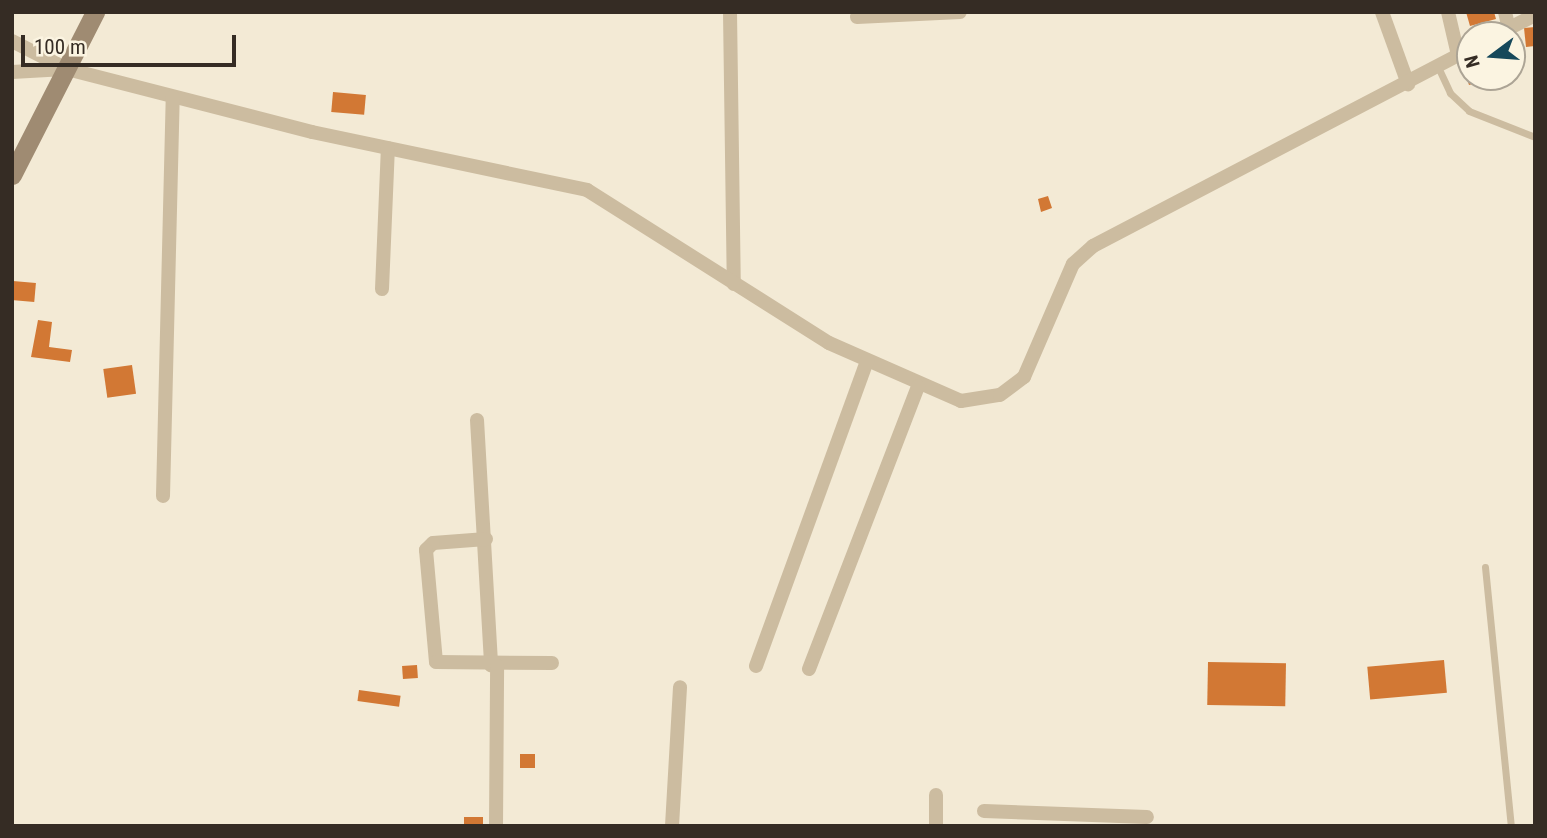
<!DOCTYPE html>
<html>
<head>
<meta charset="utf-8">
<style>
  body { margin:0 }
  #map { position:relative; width:1547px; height:838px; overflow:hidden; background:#f3ead5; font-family:"Roboto Condensed",sans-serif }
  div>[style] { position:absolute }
  .building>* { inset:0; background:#d27834; transform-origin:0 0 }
  .lane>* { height:7px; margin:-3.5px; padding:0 3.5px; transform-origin:3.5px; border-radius:3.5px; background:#ccbca0 }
  .street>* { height:14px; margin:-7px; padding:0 7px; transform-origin:7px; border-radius:7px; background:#ccbca0 }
  .secondary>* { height:19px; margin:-9.5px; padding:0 9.5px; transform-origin:9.5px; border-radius:9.5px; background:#9f8b72 }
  span { translate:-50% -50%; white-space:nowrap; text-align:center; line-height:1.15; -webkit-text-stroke:5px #fbf4e1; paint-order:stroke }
  .frame { position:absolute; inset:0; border:14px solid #352c24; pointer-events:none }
  .north { position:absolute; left:1456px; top:21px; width:70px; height:70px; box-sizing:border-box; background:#fbf4e1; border:2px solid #aca495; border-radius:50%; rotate:254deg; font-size:19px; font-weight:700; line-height:28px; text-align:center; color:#352c24 }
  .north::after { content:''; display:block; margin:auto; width:24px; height:32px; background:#16485a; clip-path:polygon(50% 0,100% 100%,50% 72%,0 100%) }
  .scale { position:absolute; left:21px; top:35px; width:215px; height:32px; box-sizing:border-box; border:4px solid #352c24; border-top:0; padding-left:9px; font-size:21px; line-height:24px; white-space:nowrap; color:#352c24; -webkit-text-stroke:5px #fbf4e1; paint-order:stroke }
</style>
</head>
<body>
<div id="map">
  <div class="building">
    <div style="clip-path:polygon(1466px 12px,1494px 12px,1496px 19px,1470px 26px)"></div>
    <div style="clip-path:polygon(1535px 27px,1535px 46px,1526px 47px,1524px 28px)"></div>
    <div style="clip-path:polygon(1470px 56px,1470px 77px,1482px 81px,1469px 85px,1461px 59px)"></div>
    <div style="left:333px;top:92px;width:33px;height:20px;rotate:5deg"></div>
    <div style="clip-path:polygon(1048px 196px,1052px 208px,1041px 212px,1038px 199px)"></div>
    <div style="left:13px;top:281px;width:23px;height:19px;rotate:5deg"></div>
    <div style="clip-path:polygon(38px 320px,52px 322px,49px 347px,72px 350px,70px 362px,31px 357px)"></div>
    <div style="left:132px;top:365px;width:29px;height:29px;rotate:82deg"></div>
    <div style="left:1444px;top:660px;width:33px;height:77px;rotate:85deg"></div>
    <div style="left:1208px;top:662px;width:78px;height:43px;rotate:1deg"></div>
    <div style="left:417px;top:665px;width:13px;height:15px;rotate:86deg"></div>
    <div style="left:359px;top:690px;width:42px;height:11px;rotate:8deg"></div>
    <div style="left:520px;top:754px;width:15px;height:14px"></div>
    <div style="left:464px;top:817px;width:19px;height:9px"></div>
  </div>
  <div class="lane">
    <div style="left:1438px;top:67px;width:29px;rotate:65deg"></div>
    <div style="left:1450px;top:93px;width:26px;rotate:43deg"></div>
    <div style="left:1469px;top:111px;width:71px;rotate:21.5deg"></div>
    <div style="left:1485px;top:567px;width:260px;rotate:84.3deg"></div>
  </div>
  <div class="street">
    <div style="left:730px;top:12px;width:272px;rotate:89.2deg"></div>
    <div style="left:1382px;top:12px;width:77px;rotate:70.1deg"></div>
    <div style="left:1448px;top:12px;width:44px;rotate:76.9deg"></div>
    <div style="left:1505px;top:12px;width:17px;rotate:77deg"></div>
    <div style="left:857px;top:17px;width:103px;rotate:-2.8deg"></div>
    <div style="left:1496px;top:35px;width:44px;rotate:-27.1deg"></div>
    <div style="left:12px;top:41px;width:62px;rotate:27deg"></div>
    <div style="left:67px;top:69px;width:253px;rotate:14.4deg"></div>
    <div style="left:312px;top:132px;width:281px;rotate:11.9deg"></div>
    <div style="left:587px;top:190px;width:286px;rotate:32.3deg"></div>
    <div style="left:829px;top:343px;width:144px;rotate:23.7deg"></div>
    <div style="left:961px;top:401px;width:39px;rotate:-9deg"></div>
    <div style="left:1000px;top:395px;width:30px;rotate:-37deg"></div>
    <div style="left:1024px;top:377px;width:123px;rotate:-66.6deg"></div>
    <div style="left:1073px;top:264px;width:27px;rotate:-42deg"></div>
    <div style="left:1093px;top:246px;width:425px;rotate:-27.6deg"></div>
    <div style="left:12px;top:72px;width:53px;rotate:-3.2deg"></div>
    <div style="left:382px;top:289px;width:141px;rotate:-87.6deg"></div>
    <div style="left:477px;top:420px;width:246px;rotate:86.7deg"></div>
    <div style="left:163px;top:496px;width:399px;rotate:-88.6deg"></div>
    <div style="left:486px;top:539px;width:53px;rotate:175.7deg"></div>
    <div style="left:433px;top:543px;width:10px;rotate:135deg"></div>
    <div style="left:426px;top:550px;width:112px;rotate:84.9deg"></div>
    <div style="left:436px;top:662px;width:116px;rotate:0.5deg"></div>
    <div style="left:756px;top:666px;width:325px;rotate:-70deg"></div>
    <div style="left:809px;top:669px;width:303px;rotate:-68.9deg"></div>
    <div style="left:936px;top:795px;width:31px;rotate:90deg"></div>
    <div style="left:984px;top:811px;width:163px;rotate:2.1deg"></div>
    <div style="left:496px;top:826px;width:160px;rotate:-89.6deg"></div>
    <div style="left:672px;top:826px;width:139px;rotate:-86.7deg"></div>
  </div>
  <div class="secondary">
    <div style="left:12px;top:175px;width:183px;rotate:-63deg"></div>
  </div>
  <div class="frame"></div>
  <div class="north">N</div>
  <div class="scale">100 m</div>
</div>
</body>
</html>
